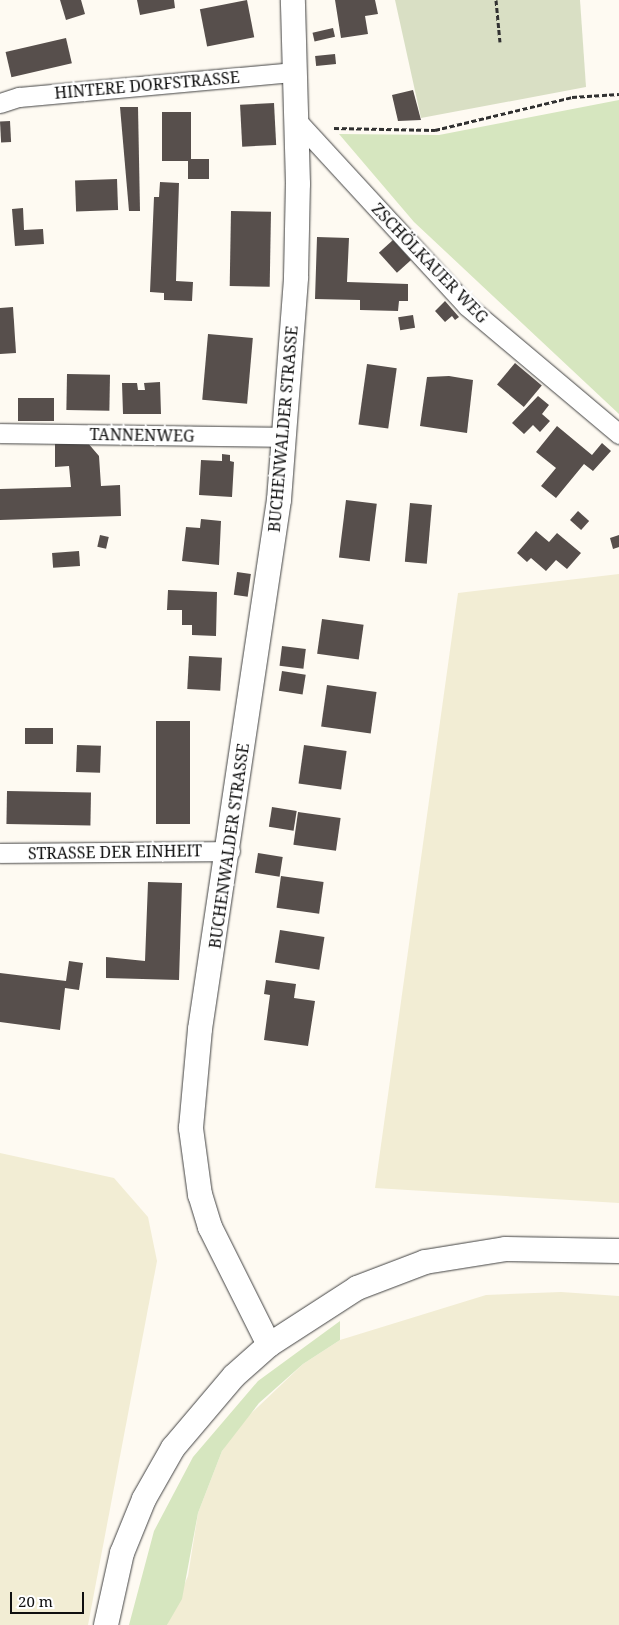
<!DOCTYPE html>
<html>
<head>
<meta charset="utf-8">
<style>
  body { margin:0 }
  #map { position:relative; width:619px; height:1625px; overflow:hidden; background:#fefaf2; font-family:"Noto Serif",serif }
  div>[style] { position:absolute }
  .farmland>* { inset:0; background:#f2edd4 }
  .green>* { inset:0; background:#d6e6bf }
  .cemetery>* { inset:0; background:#d9dfc4 }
  .building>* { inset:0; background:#574f4c; transform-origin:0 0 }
  .path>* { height:3px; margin-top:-1.5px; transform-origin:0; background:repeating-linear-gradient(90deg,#313131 0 5px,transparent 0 7.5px) }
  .roads { filter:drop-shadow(0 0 1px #424242) drop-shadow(0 0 1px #424242) }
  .minor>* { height:19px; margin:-9.5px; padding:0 9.5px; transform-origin:9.5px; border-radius:9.5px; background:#fff }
  .tertiary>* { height:24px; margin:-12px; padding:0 12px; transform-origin:12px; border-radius:12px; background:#fff }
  span { translate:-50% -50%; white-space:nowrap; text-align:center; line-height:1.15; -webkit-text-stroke:5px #fff; paint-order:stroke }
  .street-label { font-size:16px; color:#0f0f0f }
  .scale { position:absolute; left:10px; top:1592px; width:74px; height:22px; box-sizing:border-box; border:2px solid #0f0f0f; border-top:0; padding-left:6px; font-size:15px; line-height:18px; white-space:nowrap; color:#0f0f0f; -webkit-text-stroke:4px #fff; paint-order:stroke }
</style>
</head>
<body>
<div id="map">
  <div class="farmland">
    <div style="clip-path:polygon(619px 574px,619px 1203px,375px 1188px,458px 593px)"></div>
    <div style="clip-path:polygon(0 1153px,114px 1178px,148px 1217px,157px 1261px,88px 1625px,0 1625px)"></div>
    <div style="clip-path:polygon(561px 1292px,619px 1296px,619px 1625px,167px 1625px,188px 1576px,198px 1513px,222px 1451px,239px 1425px,303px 1364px,340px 1340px,486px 1295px)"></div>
  </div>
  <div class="green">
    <div style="clip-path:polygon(619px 100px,619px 414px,414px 222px,339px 134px,439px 135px)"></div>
    <div style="clip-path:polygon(340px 1321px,340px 1340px,303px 1364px,259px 1403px,222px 1451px,198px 1513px,182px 1599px,167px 1625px,129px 1625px,154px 1531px,193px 1457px,258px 1381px)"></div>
  </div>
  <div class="cemetery">
    <div style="clip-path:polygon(395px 0,580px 0,586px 87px,421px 118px)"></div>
  </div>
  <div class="building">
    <div style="clip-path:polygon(60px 0,81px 0,85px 14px,66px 20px)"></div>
    <div style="clip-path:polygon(137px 0,174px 0,175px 8px,140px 15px)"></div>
    <div style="left:247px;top:0;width:38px;height:48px;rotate:79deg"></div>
    <div style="clip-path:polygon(335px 0,375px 0,378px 14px,365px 16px,368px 34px,341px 38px)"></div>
    <div style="left:333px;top:28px;width:9px;height:21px;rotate:77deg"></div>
    <div style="left:66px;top:38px;width:26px;height:62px;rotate:77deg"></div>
    <div style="left:335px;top:54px;width:10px;height:20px;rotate:84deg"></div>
    <div style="clip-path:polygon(413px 90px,421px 120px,398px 121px,392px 95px)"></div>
    <div style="left:274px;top:103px;width:42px;height:34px;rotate:87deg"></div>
    <div style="clip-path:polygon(120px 107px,138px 107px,140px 211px,129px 211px)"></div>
    <div style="clip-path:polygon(162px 112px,191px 112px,191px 159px,209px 159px,209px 179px,188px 179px,188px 161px,162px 161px)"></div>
    <div style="left:10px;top:121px;width:21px;height:10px;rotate:87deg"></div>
    <div style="left:117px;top:179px;width:31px;height:42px;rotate:88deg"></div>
    <div style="clip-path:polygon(160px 182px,179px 183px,176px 281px,193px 282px,192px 301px,164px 300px,164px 293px,150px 292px,154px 197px,159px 197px)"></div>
    <div style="clip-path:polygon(23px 208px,24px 230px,43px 229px,44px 244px,15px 246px,12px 209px)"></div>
    <div style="left:231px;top:211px;width:40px;height:75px;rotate:1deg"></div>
    <div style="clip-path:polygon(317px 237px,349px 238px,347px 282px,408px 284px,408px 301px,399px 301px,398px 311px,360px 310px,360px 300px,315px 299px)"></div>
    <div style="left:393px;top:240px;width:27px;height:19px;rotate:48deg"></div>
    <div style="clip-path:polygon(445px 301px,459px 317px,455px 320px,452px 316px,445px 322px,435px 311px)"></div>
    <div style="clip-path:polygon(13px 307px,16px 353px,0 354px,0 308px)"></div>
    <div style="left:413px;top:315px;width:13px;height:15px;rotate:81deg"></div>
    <div style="left:208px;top:334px;width:45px;height:66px;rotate:5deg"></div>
    <div style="left:515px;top:363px;width:35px;height:28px;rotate:40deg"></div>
    <div style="left:367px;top:364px;width:30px;height:61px;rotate:8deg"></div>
    <div style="left:67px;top:374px;width:43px;height:36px;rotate:1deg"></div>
    <div style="clip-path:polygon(449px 376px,473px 380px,467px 433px,420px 426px,427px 377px)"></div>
    <div style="clip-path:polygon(160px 382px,161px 414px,123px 414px,122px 383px,137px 383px,138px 390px,145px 390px,144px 383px)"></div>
    <div style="clip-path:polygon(538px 396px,549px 405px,542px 414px,550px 421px,540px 432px,533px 425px,524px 434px,512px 423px)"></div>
    <div style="left:54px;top:398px;width:23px;height:36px;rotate:90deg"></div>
    <div style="clip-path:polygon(557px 426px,592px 455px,602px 443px,611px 451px,593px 471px,584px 464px,556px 498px,541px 486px,556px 468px,536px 452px)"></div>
    <div style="clip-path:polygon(87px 442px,99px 456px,101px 486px,120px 485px,121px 516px,0 520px,0 489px,71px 487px,69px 466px,55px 467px,55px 443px)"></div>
    <div style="clip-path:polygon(222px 454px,230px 455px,230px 461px,234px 462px,232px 497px,199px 495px,201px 460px,222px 461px)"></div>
    <div style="left:346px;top:500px;width:31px;height:58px;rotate:7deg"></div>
    <div style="left:410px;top:503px;width:22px;height:59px;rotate:5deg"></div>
    <div style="left:578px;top:511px;width:15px;height:12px;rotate:42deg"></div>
    <div style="clip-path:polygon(201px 519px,221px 521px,219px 565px,182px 561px,186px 527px,200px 528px)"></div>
    <div style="clip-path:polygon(536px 531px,549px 542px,557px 533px,581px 553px,567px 569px,556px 560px,546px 571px,531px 558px,527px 562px,517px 553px)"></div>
    <div style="left:100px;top:535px;width:9px;height:12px;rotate:13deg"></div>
    <div style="clip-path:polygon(619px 535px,619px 547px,613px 549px,610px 538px)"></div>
    <div style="left:79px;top:551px;width:15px;height:27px;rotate:86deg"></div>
    <div style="left:237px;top:572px;width:14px;height:23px;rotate:8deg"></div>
    <div style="clip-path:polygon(168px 590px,217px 592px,216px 636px,192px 635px,192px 625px,182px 625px,182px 610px,167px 610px)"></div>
    <div style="left:322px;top:619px;width:42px;height:35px;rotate:8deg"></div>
    <div style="left:282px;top:646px;width:24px;height:20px;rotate:7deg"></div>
    <div style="left:189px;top:656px;width:33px;height:33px;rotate:3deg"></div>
    <div style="left:282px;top:671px;width:24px;height:20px;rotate:9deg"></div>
    <div style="left:327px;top:685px;width:50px;height:42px;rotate:8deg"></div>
    <div style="left:156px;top:721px;width:34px;height:103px"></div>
    <div style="left:25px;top:728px;width:28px;height:16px"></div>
    <div style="left:77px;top:745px;width:24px;height:27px;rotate:2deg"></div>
    <div style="left:304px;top:745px;width:43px;height:39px;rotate:8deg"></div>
    <div style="left:7px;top:791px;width:84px;height:33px;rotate:1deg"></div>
    <div style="left:272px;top:807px;width:25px;height:20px;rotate:9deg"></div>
    <div style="left:298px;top:812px;width:43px;height:33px;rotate:8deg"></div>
    <div style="left:258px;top:853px;width:25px;height:20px;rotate:9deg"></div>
    <div style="left:281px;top:876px;width:43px;height:32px;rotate:8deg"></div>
    <div style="clip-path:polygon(148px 882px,182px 883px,179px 980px,106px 978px,106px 957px,145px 961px)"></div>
    <div style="left:280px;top:930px;width:45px;height:33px;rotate:9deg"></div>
    <div style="clip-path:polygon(69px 961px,83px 963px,79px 990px,65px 988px,60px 1030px,0 1022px,0 973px,66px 981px)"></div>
    <div style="clip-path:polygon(266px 980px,296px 984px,294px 998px,315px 1001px,308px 1046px,264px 1040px,270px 995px,264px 994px)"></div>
  </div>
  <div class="path">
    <div style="left:496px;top:0;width:42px;rotate:84.6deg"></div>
    <div style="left:334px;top:128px;width:101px;rotate:1.1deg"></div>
    <div style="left:435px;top:130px;width:141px;rotate:-13.5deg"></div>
    <div style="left:572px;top:97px;width:47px;rotate:-3.7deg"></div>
  </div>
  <div class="roads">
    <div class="minor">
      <div style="left:0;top:103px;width:20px;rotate:-18deg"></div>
      <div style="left:19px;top:97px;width:277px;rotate:-5.2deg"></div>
      <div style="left:297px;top:121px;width:251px;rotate:47.4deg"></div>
      <div style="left:467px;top:306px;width:199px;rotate:40.1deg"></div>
      <div style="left:0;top:433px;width:284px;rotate:0.8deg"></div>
      <div style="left:0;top:853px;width:230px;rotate:-0.5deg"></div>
    </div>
    <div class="tertiary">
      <div style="left:269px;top:1345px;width:132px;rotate:-116.6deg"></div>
      <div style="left:210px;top:1227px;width:34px;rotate:-107deg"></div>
      <div style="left:200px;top:1195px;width:68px;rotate:-97.7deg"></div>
      <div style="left:191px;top:1128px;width:99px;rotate:-84.8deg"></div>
      <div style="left:200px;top:1029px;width:535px;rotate:-81.51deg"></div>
      <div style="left:279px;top:500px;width:224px;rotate:-85.6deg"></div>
      <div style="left:296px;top:277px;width:93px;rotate:-88.8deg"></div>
      <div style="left:298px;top:184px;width:184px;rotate:-91.6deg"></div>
      <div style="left:106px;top:1625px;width:74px;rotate:-77.5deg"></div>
      <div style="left:122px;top:1553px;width:58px;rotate:-67.8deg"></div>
      <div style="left:144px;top:1499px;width:59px;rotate:-60.4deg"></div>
      <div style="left:173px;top:1448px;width:94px;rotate:-49.7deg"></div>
      <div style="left:234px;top:1376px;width:47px;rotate:-41.5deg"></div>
      <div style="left:269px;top:1345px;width:105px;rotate:-32.9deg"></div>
      <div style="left:357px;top:1288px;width:73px;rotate:-20.9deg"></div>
      <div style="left:425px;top:1262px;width:81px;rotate:-9.2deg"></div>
      <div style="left:505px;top:1249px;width:114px;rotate:1deg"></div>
    </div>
  </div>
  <div class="street-label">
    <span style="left:147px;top:85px;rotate:-5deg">HINTERE DORFSTRASSE</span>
    <span style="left:430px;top:263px;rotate:46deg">ZSCHÖLKAUER WEG</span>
    <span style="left:283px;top:429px;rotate:-85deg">BUCHENWALDER STRASSE</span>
    <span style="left:142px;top:435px;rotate:1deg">TANNENWEG</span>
    <span style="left:229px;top:846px;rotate:-82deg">BUCHENWALDER STRASSE</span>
    <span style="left:115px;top:852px;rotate:-1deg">STRASSE DER EINHEIT</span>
  </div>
  <div class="scale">20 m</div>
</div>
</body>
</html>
